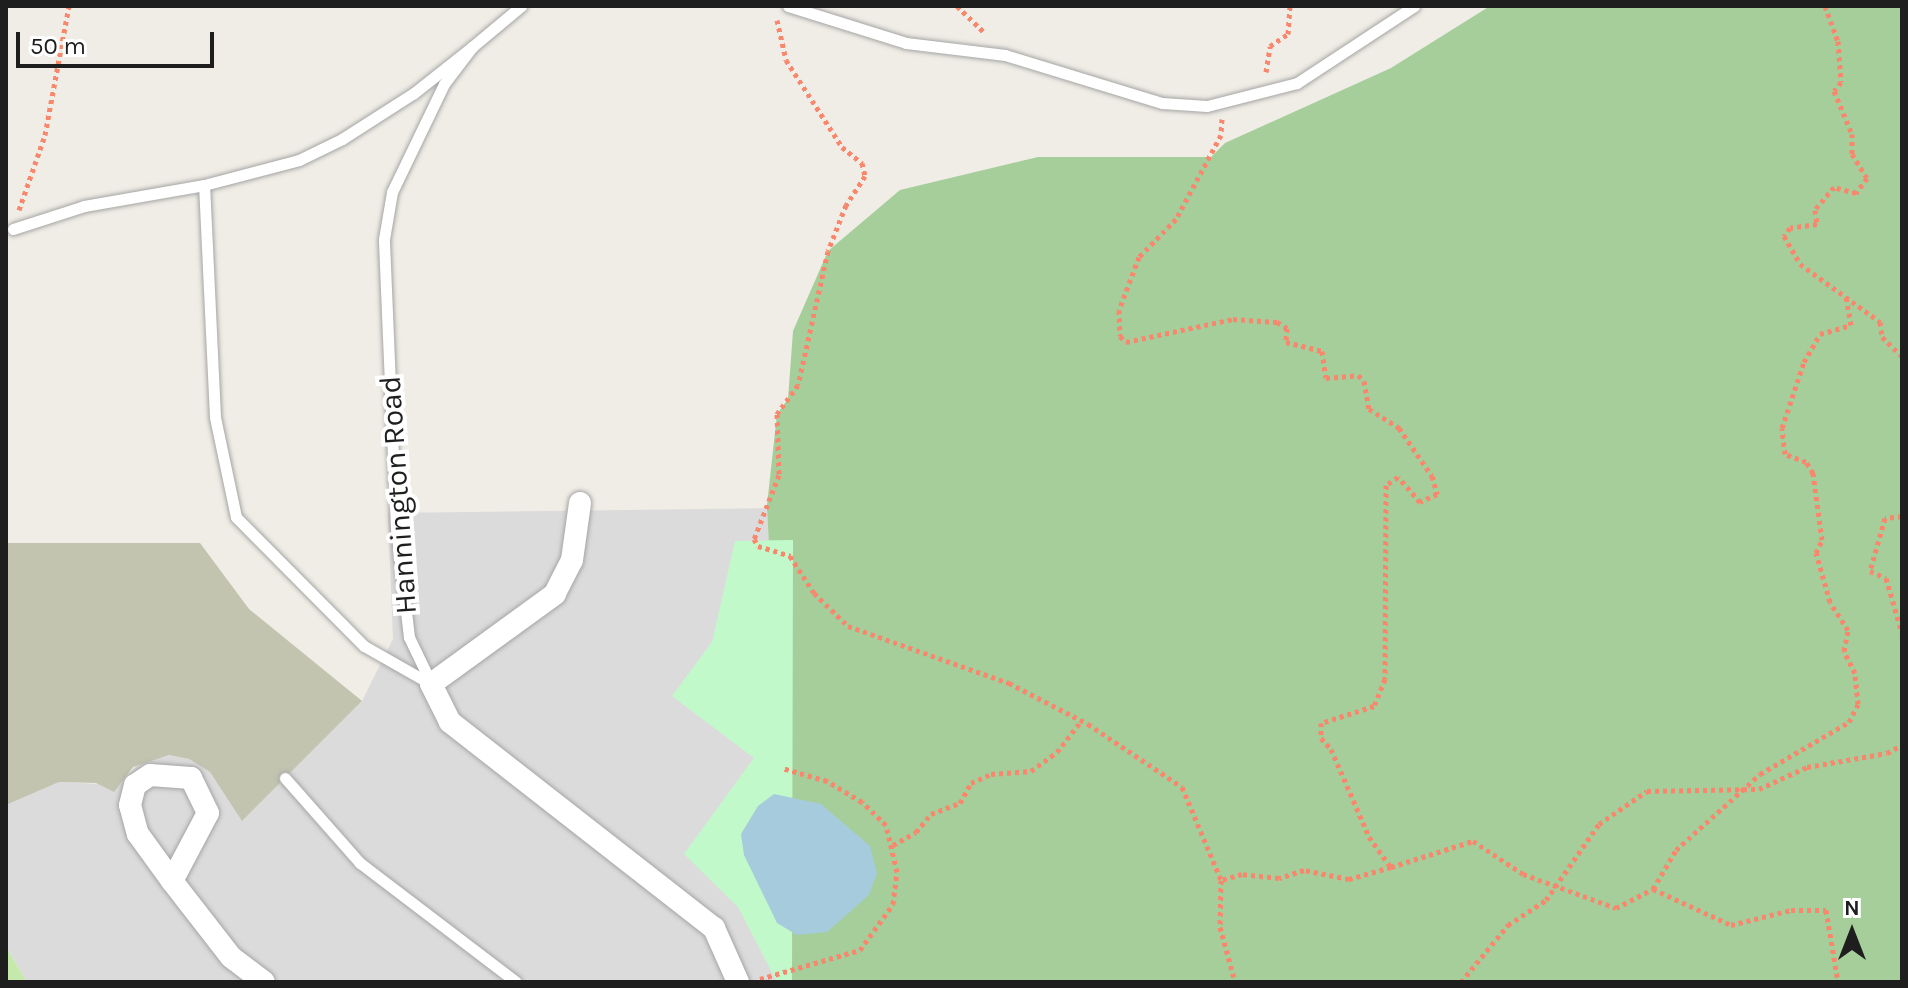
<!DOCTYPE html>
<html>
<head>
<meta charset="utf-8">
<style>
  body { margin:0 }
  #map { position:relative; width:1908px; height:988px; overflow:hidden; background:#efede5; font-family:Karla,sans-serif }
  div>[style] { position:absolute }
  .residential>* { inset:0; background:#dcdbdb }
  .construction>* { inset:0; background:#c2c4b0 }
  .grass>* { inset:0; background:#c4e9ab }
  .forest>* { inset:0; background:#a5ce9a }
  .park>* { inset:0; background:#c2f9cb }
  .water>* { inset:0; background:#a6cbdc }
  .path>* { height:5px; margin-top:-2.5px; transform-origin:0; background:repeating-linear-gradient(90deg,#f8876d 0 4px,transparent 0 8px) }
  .roads { filter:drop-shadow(0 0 2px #a5a5a5) drop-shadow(0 0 2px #a5a5a5) }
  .lane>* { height:11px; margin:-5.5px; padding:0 5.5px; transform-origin:5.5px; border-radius:5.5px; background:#fff }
  .street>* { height:22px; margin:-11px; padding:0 11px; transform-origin:11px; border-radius:11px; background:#fff }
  span { translate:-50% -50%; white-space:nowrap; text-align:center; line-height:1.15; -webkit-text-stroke:8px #fff; paint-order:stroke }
  .street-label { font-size:30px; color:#1e1e1e }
  .frame { position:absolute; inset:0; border:8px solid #1e1e1e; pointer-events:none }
  .north { position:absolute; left:1812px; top:892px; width:80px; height:80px; -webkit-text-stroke:6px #fff; paint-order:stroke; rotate:0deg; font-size:22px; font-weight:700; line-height:32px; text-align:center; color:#1e1e1e }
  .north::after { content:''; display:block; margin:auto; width:28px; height:36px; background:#1e1e1e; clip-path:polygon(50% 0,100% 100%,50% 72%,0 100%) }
  .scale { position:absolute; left:16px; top:32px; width:198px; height:36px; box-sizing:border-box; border:4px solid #1e1e1e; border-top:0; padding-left:10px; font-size:24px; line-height:28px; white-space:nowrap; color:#1e1e1e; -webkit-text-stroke:6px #fff; paint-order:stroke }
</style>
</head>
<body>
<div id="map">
  <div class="residential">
    <div style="clip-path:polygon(781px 508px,805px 982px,27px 982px,6px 947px,6px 805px,59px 782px,118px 785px,140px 763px,169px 755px,189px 759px,210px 772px,243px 820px,362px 701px,393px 639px,388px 513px)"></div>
  </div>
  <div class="construction">
    <div style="clip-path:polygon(6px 543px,200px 543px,249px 609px,362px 701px,242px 821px,210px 772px,189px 759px,169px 755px,133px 767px,114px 792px,96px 783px,59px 782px,6px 805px)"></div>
  </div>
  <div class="grass">
    <div style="clip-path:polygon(6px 947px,27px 982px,6px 982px)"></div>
  </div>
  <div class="forest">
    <div style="clip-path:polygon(1490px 6px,1902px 6px,1902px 982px,791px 982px,767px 505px,777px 414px,788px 399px,793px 331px,828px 251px,900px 190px,1038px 157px,1211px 157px,1225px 143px,1391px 68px)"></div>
  </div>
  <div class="park">
    <div style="clip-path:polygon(793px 540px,792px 982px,777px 982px,738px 907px,684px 854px,754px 758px,672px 696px,712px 642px,735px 541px)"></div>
  </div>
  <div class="water">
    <div style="clip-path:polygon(774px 794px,821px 804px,870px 846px,877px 873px,869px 895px,827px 932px,797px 935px,777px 923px,744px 855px,741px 834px,758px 806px)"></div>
  </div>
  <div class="path">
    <div style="left:957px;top:6px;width:39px;rotate:44deg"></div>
    <div style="left:1825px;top:6px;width:37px;rotate:70deg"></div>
    <div style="left:1838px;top:41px;width:41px;rotate:85.8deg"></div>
    <div style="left:1841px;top:82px;width:11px;rotate:128deg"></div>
    <div style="left:1834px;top:91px;width:47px;rotate:67.3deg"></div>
    <div style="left:1852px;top:134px;width:20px;rotate:90deg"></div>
    <div style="left:1852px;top:154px;width:28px;rotate:58deg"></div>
    <div style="left:1867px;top:178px;width:19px;rotate:126deg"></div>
    <div style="left:1856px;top:193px;width:23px;rotate:-165deg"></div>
    <div style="left:1834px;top:187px;width:30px;rotate:130deg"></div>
    <div style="left:1815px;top:210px;width:14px;rotate:82deg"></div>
    <div style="left:1817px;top:224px;width:27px;rotate:172deg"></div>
    <div style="left:1790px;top:228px;width:10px;rotate:127deg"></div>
    <div style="left:1784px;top:236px;width:32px;rotate:60deg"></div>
    <div style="left:1800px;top:264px;width:99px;rotate:35.9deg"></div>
    <div style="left:1880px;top:322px;width:15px;rotate:82deg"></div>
    <div style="left:1882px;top:337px;width:28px;rotate:44deg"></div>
    <div style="left:777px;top:20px;width:41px;rotate:77.3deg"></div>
    <div style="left:786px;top:60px;width:103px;rotate:57.2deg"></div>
    <div style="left:842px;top:147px;width:26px;rotate:39deg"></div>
    <div style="left:862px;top:163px;width:13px;rotate:77deg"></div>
    <div style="left:865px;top:176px;width:35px;rotate:123deg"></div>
    <div style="left:846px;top:205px;width:49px;rotate:111.4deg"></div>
    <div style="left:828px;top:251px;width:137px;rotate:102.6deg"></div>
    <div style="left:798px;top:385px;width:36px;rotate:126deg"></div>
    <div style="left:777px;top:414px;width:61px;rotate:88.1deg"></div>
    <div style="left:779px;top:475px;width:69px;rotate:111.3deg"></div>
    <div style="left:754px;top:539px;width:8px;rotate:60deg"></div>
    <div style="left:758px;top:546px;width:34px;rotate:17deg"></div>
    <div style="left:790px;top:556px;width:44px;rotate:57deg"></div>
    <div style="left:814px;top:593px;width:47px;rotate:44.1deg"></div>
    <div style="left:848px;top:626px;width:171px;rotate:19.5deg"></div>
    <div style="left:1009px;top:683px;width:89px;rotate:27.4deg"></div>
    <div style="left:1088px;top:724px;width:113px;rotate:33.8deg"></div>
    <div style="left:1182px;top:787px;width:101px;rotate:67.2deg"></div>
    <div style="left:1266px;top:72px;width:26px;rotate:-81deg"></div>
    <div style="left:1270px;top:46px;width:22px;rotate:-34deg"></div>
    <div style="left:1288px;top:34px;width:28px;rotate:-86deg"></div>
    <div style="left:1222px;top:119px;width:16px;rotate:94deg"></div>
    <div style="left:1221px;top:135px;width:95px;rotate:118.2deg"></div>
    <div style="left:1176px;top:219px;width:53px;rotate:134.2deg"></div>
    <div style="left:1139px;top:257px;width:57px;rotate:110.7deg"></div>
    <div style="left:1119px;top:310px;width:26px;rotate:88deg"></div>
    <div style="left:1120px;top:336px;width:8px;rotate:45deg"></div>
    <div style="left:1126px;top:342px;width:109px;rotate:-12.1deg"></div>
    <div style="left:1233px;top:319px;width:44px;rotate:3.9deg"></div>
    <div style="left:1277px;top:322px;width:12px;rotate:31deg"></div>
    <div style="left:1287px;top:328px;width:14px;rotate:94deg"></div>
    <div style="left:1286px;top:342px;width:37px;rotate:14deg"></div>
    <div style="left:1322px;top:351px;width:27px;rotate:82deg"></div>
    <div style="left:1326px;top:378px;width:32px;rotate:-5deg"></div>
    <div style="left:1358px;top:375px;width:8px;rotate:45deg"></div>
    <div style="left:1364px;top:381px;width:28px;rotate:80deg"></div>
    <div style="left:1369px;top:409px;width:36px;rotate:32deg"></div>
    <div style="left:1399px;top:428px;width:58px;rotate:55.5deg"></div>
    <div style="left:1432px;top:476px;width:19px;rotate:74deg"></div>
    <div style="left:1437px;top:494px;width:19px;rotate:155deg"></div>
    <div style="left:1420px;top:502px;width:33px;rotate:-131deg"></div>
    <div style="left:1398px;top:477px;width:14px;rotate:146deg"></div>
    <div style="left:1386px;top:485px;width:194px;rotate:90.3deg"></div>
    <div style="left:1385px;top:679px;width:29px;rotate:112deg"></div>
    <div style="left:1374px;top:706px;width:56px;rotate:162.2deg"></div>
    <div style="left:1321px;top:723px;width:15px;rotate:90deg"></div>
    <div style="left:1321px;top:738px;width:15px;rotate:48deg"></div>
    <div style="left:1331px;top:749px;width:96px;rotate:66.6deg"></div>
    <div style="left:1369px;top:837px;width:37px;rotate:54deg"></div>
    <div style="left:1391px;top:867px;width:44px;rotate:164.1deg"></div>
    <div style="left:1349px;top:879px;width:46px;rotate:-168.7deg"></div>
    <div style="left:1304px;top:870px;width:26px;rotate:162deg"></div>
    <div style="left:1279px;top:878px;width:37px;rotate:-174deg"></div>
    <div style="left:1242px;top:874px;width:22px;rotate:164deg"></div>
    <div style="left:1221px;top:880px;width:47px;rotate:91.2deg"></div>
    <div style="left:1220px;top:927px;width:57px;rotate:74.7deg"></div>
    <div style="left:19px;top:210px;width:79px;rotate:-70.9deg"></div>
    <div style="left:45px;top:135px;width:131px;rotate:-79.5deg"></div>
    <div style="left:1902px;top:516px;width:17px;rotate:173deg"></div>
    <div style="left:1885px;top:518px;width:55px;rotate:105.8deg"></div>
    <div style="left:1870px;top:571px;width:17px;rotate:24deg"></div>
    <div style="left:1886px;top:578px;width:57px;rotate:73.8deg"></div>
    <div style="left:893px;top:845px;width:26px;rotate:-29deg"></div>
    <div style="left:916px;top:832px;width:23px;rotate:-50deg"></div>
    <div style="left:931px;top:814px;width:31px;rotate:-21deg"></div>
    <div style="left:960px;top:803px;width:23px;rotate:-61deg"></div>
    <div style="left:971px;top:783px;width:22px;rotate:-24deg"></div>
    <div style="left:991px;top:774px;width:40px;rotate:-4.3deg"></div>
    <div style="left:1031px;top:771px;width:32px;rotate:-36deg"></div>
    <div style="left:1057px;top:752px;width:39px;rotate:-52deg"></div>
    <div style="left:1391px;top:867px;width:86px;rotate:-17.6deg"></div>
    <div style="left:1473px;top:841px;width:60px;rotate:33.4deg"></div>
    <div style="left:1523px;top:874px;width:99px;rotate:20.1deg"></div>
    <div style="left:1616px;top:908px;width:42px;rotate:-27.2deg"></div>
    <div style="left:1653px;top:889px;width:45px;rotate:-59.5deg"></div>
    <div style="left:1676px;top:850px;width:113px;rotate:-42.1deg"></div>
    <div style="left:1760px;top:774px;width:103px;rotate:-30.3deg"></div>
    <div style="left:1849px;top:722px;width:20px;rotate:-63deg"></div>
    <div style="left:1858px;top:704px;width:31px;rotate:-96deg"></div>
    <div style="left:1855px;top:673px;width:25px;rotate:-117deg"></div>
    <div style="left:1844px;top:651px;width:21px;rotate:-79deg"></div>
    <div style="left:1848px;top:630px;width:33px;rotate:-123deg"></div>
    <div style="left:1830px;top:602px;width:51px;rotate:-105.9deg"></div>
    <div style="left:1816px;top:553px;width:14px;rotate:-65deg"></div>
    <div style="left:1822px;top:540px;width:68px;rotate:-97.7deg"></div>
    <div style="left:1813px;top:473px;width:13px;rotate:-122deg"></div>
    <div style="left:1806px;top:462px;width:22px;rotate:-159deg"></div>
    <div style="left:1785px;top:454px;width:26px;rotate:-97deg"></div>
    <div style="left:1782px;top:428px;width:70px;rotate:-71.6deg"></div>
    <div style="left:1804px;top:362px;width:32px;rotate:-60deg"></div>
    <div style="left:1820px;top:334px;width:32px;rotate:-16deg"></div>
    <div style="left:1851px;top:325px;width:28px;rotate:-100deg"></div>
    <div style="left:1653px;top:889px;width:86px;rotate:24.8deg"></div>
    <div style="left:1731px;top:925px;width:62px;rotate:-14deg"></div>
    <div style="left:1791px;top:910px;width:35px"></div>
    <div style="left:1826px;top:910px;width:73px;rotate:80.5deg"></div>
    <div style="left:760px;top:979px;width:104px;rotate:-16.2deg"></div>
    <div style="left:860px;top:950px;width:57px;rotate:-54.3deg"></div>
    <div style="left:893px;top:904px;width:32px;rotate:-83deg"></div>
    <div style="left:897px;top:872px;width:48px;rotate:-103.2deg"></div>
    <div style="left:886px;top:825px;width:33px;rotate:-136deg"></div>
    <div style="left:862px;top:802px;width:41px;rotate:-149deg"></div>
    <div style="left:827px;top:781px;width:47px;rotate:-163.9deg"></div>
    <div style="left:1461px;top:982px;width:74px;rotate:-50.5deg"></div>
    <div style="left:1508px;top:925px;width:45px;rotate:-33.3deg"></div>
    <div style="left:1546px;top:900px;width:93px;rotate:-55.1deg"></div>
    <div style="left:1599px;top:824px;width:58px;rotate:-34.5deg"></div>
    <div style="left:1647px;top:791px;width:112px;rotate:-1deg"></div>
    <div style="left:1759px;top:789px;width:53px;rotate:-24.6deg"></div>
    <div style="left:1807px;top:767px;width:81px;rotate:-9.9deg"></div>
    <div style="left:1887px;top:753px;width:17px;rotate:-28deg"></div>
  </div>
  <div class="roads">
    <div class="lane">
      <div style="left:788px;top:6px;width:124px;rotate:17.4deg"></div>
      <div style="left:906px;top:43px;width:100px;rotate:6.9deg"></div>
      <div style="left:1005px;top:55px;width:164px;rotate:17deg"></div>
      <div style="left:1162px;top:103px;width:45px;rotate:3.8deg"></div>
      <div style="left:1207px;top:106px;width:93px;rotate:-14.3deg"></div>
      <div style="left:1297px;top:83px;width:140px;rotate:-33.3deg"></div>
      <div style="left:13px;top:229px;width:75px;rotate:-17.9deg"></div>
      <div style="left:84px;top:206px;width:122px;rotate:-9.9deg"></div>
      <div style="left:431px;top:683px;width:51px;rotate:-115.6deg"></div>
      <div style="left:409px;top:637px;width:110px;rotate:-96.8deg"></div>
      <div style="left:396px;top:528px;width:289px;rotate:-92.4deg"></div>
      <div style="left:384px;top:239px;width:48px;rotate:-80.3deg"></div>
      <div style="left:392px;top:192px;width:120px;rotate:-64.3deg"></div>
      <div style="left:444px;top:84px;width:46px;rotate:-52.9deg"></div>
      <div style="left:472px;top:47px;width:64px;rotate:-39.9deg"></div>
      <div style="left:431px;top:684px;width:77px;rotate:-150.4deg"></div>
      <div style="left:364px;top:646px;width:182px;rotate:-134.8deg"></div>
      <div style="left:236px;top:517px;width:102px;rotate:-101.9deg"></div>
      <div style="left:215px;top:417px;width:232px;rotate:-92.7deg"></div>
      <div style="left:204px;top:185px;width:98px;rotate:-14.7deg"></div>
      <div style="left:299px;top:160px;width:48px;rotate:-26deg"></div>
      <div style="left:342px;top:139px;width:85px;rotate:-32.6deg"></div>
      <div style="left:414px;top:93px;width:74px;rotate:-38.4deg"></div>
      <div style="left:285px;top:778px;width:113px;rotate:48.6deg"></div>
      <div style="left:360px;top:863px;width:196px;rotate:37.3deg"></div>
    </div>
    <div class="street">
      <div style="left:580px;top:503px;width:58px;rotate:98deg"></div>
      <div style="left:572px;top:560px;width:38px;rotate:117deg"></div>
      <div style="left:555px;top:594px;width:153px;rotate:144deg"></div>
      <div style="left:431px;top:684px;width:42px;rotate:63.4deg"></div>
      <div style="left:450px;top:722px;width:335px;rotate:38deg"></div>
      <div style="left:714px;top:928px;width:59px;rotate:66deg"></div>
      <div style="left:172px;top:881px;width:77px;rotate:-62.1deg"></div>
      <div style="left:208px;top:813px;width:39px;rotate:-116deg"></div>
      <div style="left:191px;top:778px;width:41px;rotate:-175.8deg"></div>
      <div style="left:150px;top:775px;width:18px;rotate:146deg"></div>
      <div style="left:135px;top:785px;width:21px;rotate:104deg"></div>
      <div style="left:130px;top:805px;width:30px;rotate:75deg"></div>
      <div style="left:138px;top:834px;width:58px;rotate:54.1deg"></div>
      <div style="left:172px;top:881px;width:96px;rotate:52.2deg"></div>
      <div style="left:231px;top:957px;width:41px;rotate:37.1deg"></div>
    </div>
  </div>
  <div class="street-label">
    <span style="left:398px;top:495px;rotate:-94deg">Hannington Road</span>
  </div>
  <div class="frame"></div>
  <div class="north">N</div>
  <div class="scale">50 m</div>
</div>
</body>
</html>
